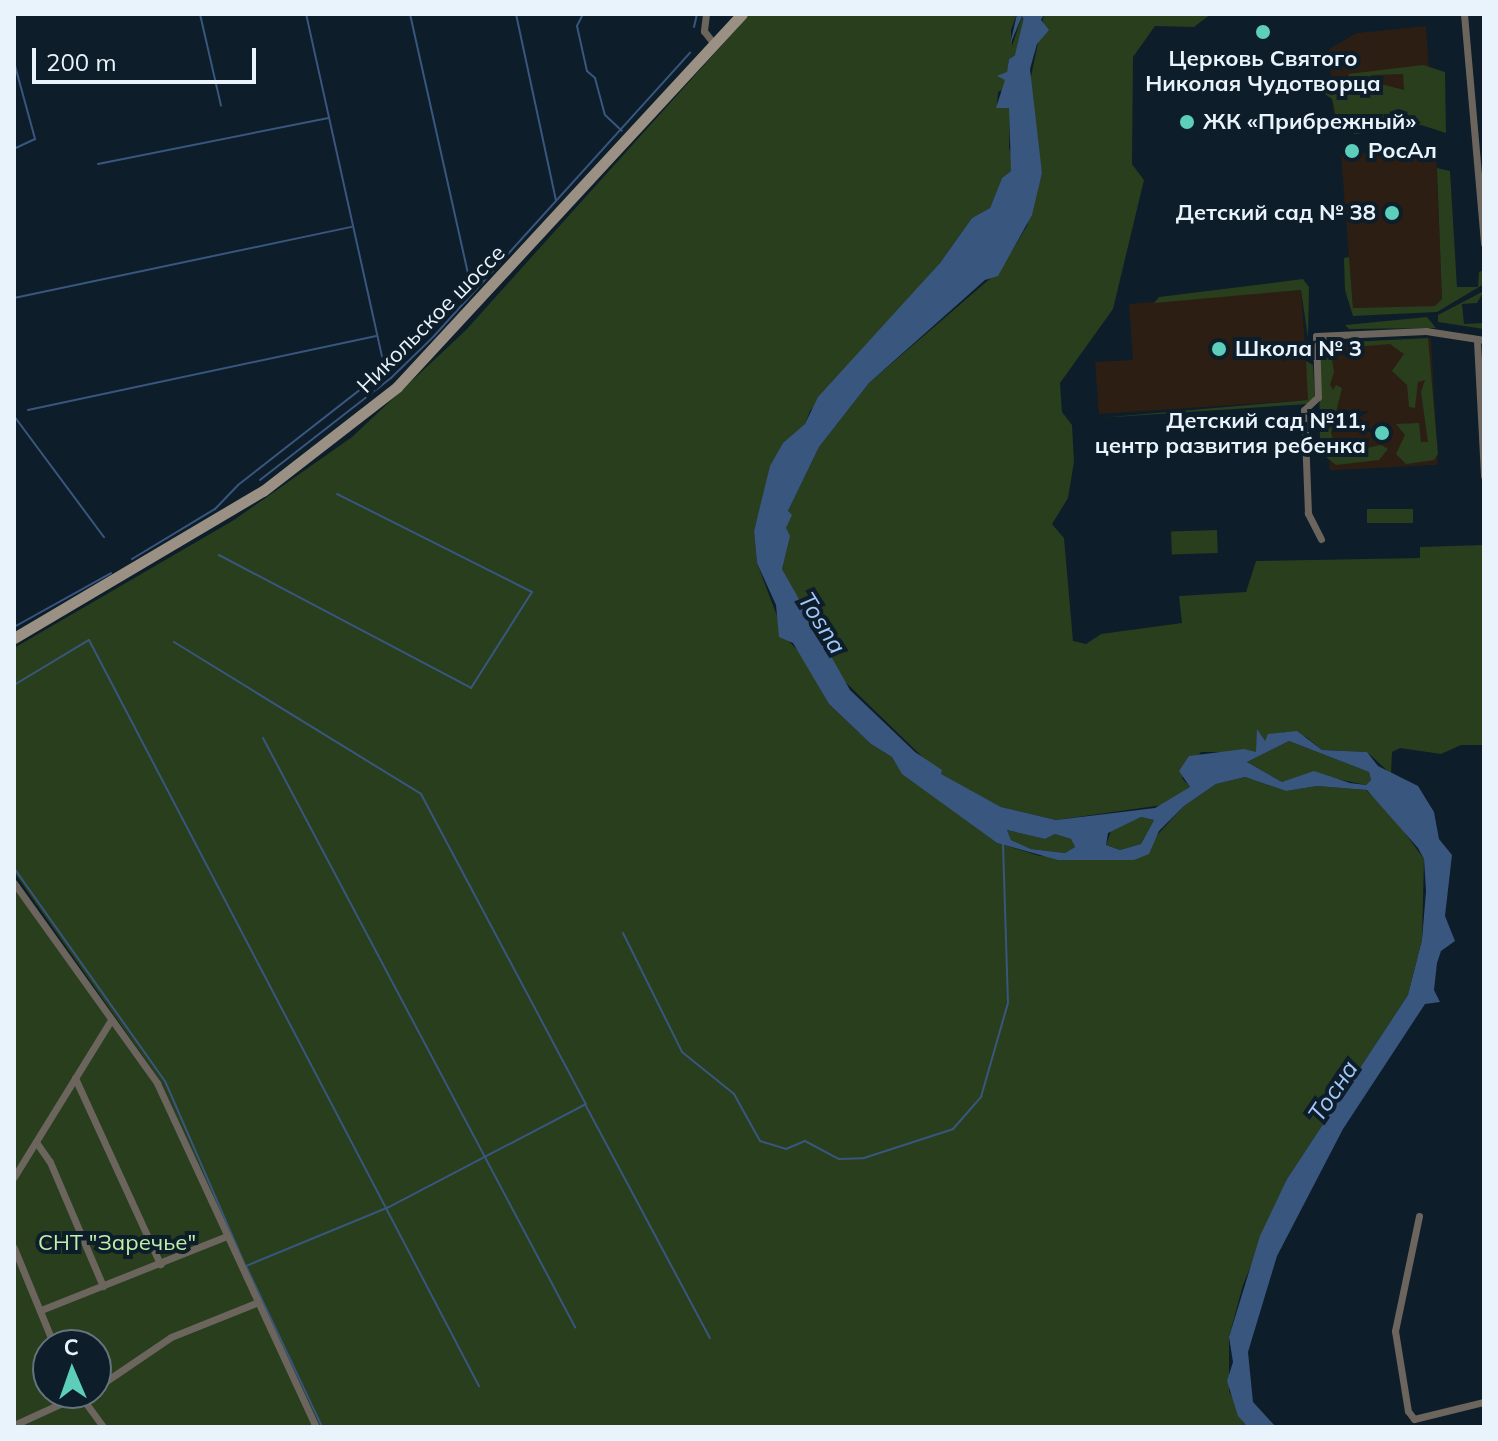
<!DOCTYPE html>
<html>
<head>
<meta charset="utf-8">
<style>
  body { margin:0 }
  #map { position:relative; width:1498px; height:1441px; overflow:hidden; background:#0d1d29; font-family:Mulish,sans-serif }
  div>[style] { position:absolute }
  .education>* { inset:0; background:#2d1e14; transform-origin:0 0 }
  .green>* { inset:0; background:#283e1d; transform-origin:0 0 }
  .water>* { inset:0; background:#39567e }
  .stream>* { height:2px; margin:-1px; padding:0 1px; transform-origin:1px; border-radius:1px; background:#39567e }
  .river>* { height:14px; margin:-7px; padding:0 7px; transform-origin:7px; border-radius:7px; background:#39567e }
  .minor>* { height:7px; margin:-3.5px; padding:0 3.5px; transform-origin:3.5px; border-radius:3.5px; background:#6b655d }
  .secondary>* { height:11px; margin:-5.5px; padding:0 5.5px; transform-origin:5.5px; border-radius:5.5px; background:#9a9083 }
  .dots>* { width:22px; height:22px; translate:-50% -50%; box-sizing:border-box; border:4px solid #0d1d29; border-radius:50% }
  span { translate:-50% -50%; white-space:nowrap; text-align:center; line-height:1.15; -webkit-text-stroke:8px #0d1d29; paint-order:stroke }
  .poi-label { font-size:22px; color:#e9f3fc; font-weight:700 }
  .left { translate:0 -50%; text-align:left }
  .right { translate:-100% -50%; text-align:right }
  .street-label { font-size:22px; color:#e9f3fc }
  .park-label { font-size:22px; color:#bfefa9 }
  .water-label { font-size:24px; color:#a2c7fb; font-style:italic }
  .frame { position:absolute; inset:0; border:16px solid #e9f3fc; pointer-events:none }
  .north { position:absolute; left:32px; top:1329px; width:80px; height:80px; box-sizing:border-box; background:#0d1d29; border:2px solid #65737d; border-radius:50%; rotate:358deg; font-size:22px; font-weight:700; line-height:32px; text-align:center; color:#e9f3fc }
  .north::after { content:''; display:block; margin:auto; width:28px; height:36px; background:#5dceb9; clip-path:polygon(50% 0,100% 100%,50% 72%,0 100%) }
  .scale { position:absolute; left:32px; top:48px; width:224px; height:36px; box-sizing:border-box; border:4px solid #e9f3fc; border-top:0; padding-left:10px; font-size:24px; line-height:28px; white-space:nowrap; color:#e9f3fc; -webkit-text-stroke:6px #0d1d29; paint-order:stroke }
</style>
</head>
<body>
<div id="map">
  <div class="education">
    <div style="clip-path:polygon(1426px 26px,1432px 115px,1334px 121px,1329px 49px,1357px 33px)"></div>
    <div style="clip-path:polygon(1436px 146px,1442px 299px,1435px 306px,1353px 308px,1341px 155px)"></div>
    <div style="clip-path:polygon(1301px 290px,1309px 400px,1099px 414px,1095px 362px,1133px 360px,1129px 304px)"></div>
    <div style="left:1431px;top:338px;width:127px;height:108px;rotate:87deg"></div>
  </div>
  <div class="green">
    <div style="clip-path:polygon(750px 14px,1017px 14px,1011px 30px,1012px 46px,1022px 16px,1027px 32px,1030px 29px,1026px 47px,1009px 59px,1005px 89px,998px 92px,997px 105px,1010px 108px,1009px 149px,1014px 156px,1011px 171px,1002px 178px,990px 208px,972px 218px,940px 263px,810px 411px,805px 424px,771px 466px,754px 531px,757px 563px,785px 637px,800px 653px,829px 704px,871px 744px,892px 757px,903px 774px,997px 843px,1040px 856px,1134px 860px,1184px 806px,1216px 784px,1245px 777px,1286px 791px,1317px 786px,1366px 790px,1388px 810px,1424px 859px,1422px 940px,1408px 995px,1287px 1179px,1243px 1285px,1229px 1337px,1229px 1391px,1248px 1427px,320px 1427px,160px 1081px,14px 872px,14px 648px,234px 520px,352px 437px,466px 330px)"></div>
    <div style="clip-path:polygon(1044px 14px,1211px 14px,1194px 27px,1155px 26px,1133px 57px,1132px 164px,1144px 180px,1113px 309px,1060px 383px,1062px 412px,1072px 425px,1074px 462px,1068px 498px,1052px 524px,1064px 538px,1073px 641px,1086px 644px,1101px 634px,1182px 623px,1179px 596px,1246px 592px,1256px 561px,1420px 558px,1420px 547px,1484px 545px,1484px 745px,1461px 745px,1441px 754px,1400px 748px,1392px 752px,1391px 774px,1367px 752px,1322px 750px,1306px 737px,1284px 732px,1264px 742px,1257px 731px,1257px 752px,1201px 752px,1182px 778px,1190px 787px,1163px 805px,1056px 820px,1001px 807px,940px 774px,837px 674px,782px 569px,788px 511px,819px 447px,869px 383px,1000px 270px,1027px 226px,1042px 173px,1029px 86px)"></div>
    <div style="clip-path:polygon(1423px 65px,1445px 72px,1446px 133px,1421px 125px,1355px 134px,1338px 125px,1332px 99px,1325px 94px,1330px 85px,1358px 88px,1373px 82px,1404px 90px,1403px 74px,1373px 75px,1354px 84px,1348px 74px)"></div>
    <div style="clip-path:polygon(1437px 168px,1450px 171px,1457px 287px,1478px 287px,1479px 272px,1484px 270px,1484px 284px,1437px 312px,1353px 316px,1345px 290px,1344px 258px,1349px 257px,1353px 308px,1435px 306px,1442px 299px)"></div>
    <div style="clip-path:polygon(1303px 279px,1309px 287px,1308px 338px,1301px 290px,1154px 303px,1159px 297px)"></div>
    <div style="clip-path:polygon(1484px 291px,1477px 303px,1462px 304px,1464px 324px,1484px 323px,1484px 329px,1438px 322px,1438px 315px)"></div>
    <div style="clip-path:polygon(1427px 317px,1436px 328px,1349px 329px,1345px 325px)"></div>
    <div style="clip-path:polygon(1428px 338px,1438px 454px,1434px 460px,1406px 464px,1396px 454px,1405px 435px,1396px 424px,1419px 423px,1421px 442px,1428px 442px,1421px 392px,1425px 380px,1418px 382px,1415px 408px,1409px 407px,1407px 385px,1392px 371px,1404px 354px,1390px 344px,1354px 347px,1349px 342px)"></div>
    <div style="clip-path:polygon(1319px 341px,1329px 341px,1334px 372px,1330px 385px,1333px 390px,1336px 385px,1342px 388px,1331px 432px,1334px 445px,1347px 452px,1381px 445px,1388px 449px,1379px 460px,1336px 465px,1320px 452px)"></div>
    <div style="clip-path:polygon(1306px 361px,1313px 365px,1315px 399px,1308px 404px,1099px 418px,1308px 400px)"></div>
    <div style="left:1413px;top:509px;width:14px;height:46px;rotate:90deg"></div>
    <div style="left:1217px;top:530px;width:23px;height:46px;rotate:88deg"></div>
    <div style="clip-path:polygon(1289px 741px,1369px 772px,1371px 780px,1366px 785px,1318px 775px,1282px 782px,1247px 762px)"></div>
    <div style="clip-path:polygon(1141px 817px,1154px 820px,1141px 844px,1120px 850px,1106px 845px,1111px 831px)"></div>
    <div style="clip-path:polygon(1007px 830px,1045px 839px,1055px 834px,1071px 839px,1075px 847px,1065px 853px,1031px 849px,1011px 840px)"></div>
    <div style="clip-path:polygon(evenodd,14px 883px,157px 1083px,316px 1427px,14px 1427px,14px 883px,48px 1345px,96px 1345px,96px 1393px,48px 1393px,48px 1345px)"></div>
  </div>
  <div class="water">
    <div style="clip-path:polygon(evenodd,1017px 14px,1044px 14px,1041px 20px,1049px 30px,1037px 44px,1030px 69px,1042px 173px,1032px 215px,998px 276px,985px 280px,869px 383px,819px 447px,788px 511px,792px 515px,786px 528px,790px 536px,782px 569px,850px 690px,915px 752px,942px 770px,941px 774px,1001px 807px,1056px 820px,1155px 808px,1190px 787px,1179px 771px,1189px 756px,1244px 749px,1256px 752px,1257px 729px,1265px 741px,1268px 734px,1297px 731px,1322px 750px,1367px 752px,1378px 766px,1418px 786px,1434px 812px,1439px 839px,1452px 855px,1445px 916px,1455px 941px,1441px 951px,1437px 963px,1434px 990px,1440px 1002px,1425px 1004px,1343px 1129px,1277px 1256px,1248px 1352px,1253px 1402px,1276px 1427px,1248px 1427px,1238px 1416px,1227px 1381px,1233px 1362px,1229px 1337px,1260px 1236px,1287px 1179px,1408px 995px,1422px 940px,1426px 891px,1424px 859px,1418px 848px,1367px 790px,1317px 786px,1286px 791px,1245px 777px,1216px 784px,1184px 806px,1159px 831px,1149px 854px,1134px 860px,1058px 860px,997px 843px,902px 774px,892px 757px,871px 744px,829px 704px,793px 643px,779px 637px,776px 605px,757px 563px,754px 531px,770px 466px,783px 443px,805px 424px,818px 397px,940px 263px,972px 218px,990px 208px,1002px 178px,1011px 171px,1009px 108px,996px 108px,1005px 80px,997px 76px,1007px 72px,1009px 59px,1026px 48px,1031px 36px,1022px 16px,1010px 45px,1017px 14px,1289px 741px,1369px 772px,1371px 780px,1366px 785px,1350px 783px,1314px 771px,1282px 782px,1247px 762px,1289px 741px,1017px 14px,1141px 817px,1154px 820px,1141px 844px,1120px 850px,1106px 845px,1108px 833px,1141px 817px,1017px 14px,1007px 830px,1045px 839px,1055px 834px,1071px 839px,1075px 847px,1065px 853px,1031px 849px,1011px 840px,1007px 830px)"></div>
  </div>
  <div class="stream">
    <div style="left:200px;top:14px;width:94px;rotate:77.1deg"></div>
    <div style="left:410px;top:14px;width:284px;rotate:77.4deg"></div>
    <div style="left:516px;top:14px;width:191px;rotate:77.9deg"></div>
    <div style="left:583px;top:14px;width:13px;rotate:117deg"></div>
    <div style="left:577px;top:26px;width:46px;rotate:77.5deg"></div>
    <div style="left:587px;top:71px;width:11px;rotate:41deg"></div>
    <div style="left:595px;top:78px;width:38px;rotate:75deg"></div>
    <div style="left:605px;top:115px;width:23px;rotate:43deg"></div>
    <div style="left:694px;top:27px;width:13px;rotate:-77deg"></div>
    <div style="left:14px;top:62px;width:80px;rotate:74.7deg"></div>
    <div style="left:35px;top:139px;width:23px;rotate:155deg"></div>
    <div style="left:98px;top:164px;width:235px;rotate:-11.3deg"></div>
    <div style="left:14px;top:298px;width:345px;rotate:-11.9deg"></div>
    <div style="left:28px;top:410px;width:356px;rotate:-12deg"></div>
    <div style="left:14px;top:416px;width:151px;rotate:53.4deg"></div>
    <div style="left:260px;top:480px;width:166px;rotate:-37.9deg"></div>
    <div style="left:391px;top:378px;width:60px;rotate:-44.3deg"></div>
    <div style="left:434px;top:336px;width:382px;rotate:-47.9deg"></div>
    <div style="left:219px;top:555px;width:285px;rotate:27.8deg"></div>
    <div style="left:471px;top:688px;width:114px;rotate:-57.6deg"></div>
    <div style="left:532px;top:592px;width:218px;rotate:-153.3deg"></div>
    <div style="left:132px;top:559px;width:97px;rotate:-31.1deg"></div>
    <div style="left:215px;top:509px;width:33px;rotate:-46deg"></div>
    <div style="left:238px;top:485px;width:187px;rotate:-38deg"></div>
    <div style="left:385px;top:370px;width:365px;rotate:-102.5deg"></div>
    <div style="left:14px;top:627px;width:111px;rotate:-29.1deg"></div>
    <div style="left:174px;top:642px;width:290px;rotate:31.6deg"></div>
    <div style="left:421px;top:794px;width:351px;rotate:62deg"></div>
    <div style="left:586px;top:1104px;width:222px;rotate:152.4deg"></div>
    <div style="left:389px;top:1207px;width:155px;rotate:157.6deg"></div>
    <div style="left:246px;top:1266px;width:178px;rotate:64.7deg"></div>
    <div style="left:14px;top:685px;width:87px;rotate:-31deg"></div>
    <div style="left:89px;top:640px;width:842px;rotate:62.4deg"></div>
    <div style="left:263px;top:738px;width:667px;rotate:62.09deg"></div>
    <div style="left:14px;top:868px;width:261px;rotate:54.7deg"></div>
    <div style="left:165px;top:1081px;width:201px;rotate:66.5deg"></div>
    <div style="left:623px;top:933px;width:133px;rotate:63.6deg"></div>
    <div style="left:682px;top:1052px;width:67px;rotate:38.9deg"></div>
    <div style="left:734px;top:1094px;width:54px;rotate:61deg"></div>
    <div style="left:760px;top:1141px;width:27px;rotate:17deg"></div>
    <div style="left:786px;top:1149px;width:21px;rotate:-23deg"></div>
    <div style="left:805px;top:1141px;width:38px;rotate:28deg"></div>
    <div style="left:839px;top:1159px;width:25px;rotate:-2deg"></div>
    <div style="left:864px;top:1158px;width:94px;rotate:-18deg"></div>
    <div style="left:953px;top:1129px;width:43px;rotate:-48.8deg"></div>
    <div style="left:981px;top:1097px;width:98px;rotate:-74deg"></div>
    <div style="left:1008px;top:1003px;width:159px;rotate:-91.8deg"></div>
    <div style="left:586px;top:1106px;width:263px;rotate:61.9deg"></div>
  </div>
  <div class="river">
    <div style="left:1020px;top:64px;width:51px;rotate:-76.5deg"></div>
  </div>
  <div class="minor">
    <div style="left:706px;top:14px;width:17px;rotate:97deg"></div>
    <div style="left:704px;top:31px;width:16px;rotate:52deg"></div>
    <div style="left:1464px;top:14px;width:230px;rotate:85deg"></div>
    <div style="left:1477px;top:341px;width:135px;rotate:87deg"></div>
    <div style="left:1321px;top:539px;width:29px;rotate:-117deg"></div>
    <div style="left:1308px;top:513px;width:103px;rotate:-92.2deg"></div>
    <div style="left:1304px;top:410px;width:19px;rotate:-43deg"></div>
    <div style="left:1318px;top:397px;width:61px;rotate:-91.9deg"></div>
    <div style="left:1316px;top:336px;width:110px;rotate:-2.6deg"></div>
    <div style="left:1426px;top:331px;width:59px;rotate:8.8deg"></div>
    <div style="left:14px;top:883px;width:246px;rotate:54.4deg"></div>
    <div style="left:157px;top:1083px;width:379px;rotate:65.2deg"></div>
    <div style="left:75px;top:1078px;width:205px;rotate:65.4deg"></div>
    <div style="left:36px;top:1142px;width:24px;rotate:55deg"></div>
    <div style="left:50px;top:1162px;width:135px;rotate:66.9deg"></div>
    <div style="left:14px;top:1177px;width:185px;rotate:-58.3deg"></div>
    <div style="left:1419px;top:1216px;width:117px;rotate:101.8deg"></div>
    <div style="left:1395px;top:1331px;width:81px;rotate:80.8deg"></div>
    <div style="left:1408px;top:1411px;width:10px;rotate:53deg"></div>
    <div style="left:1414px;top:1419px;width:72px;rotate:-13.7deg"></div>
    <div style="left:14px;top:1248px;width:105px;rotate:67.6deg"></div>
    <div style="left:41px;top:1310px;width:200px;rotate:-21.7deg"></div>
    <div style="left:96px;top:1388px;width:91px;rotate:-34.2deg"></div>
    <div style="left:171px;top:1337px;width:92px;rotate:-21.8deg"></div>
    <div style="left:80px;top:1395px;width:39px;rotate:54deg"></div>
    <div style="left:14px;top:1425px;width:77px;rotate:-24.6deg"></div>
  </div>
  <div class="secondary">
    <div style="left:14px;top:638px;width:289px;rotate:-30.6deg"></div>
    <div style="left:263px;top:491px;width:170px;rotate:-37.8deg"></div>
    <div style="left:397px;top:387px;width:508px;rotate:-47.23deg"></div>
  </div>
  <div class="dots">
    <div style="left:1263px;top:32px;background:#5dceb9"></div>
    <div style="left:1187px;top:122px;background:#5dceb9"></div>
    <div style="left:1352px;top:151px;background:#5dceb9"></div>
    <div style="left:1392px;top:213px;background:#5dceb9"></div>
    <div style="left:1219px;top:349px;background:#5dceb9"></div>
    <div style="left:1382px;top:433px;background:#5dceb9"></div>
  </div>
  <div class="poi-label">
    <span style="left:1263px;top:71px">Церковь Святого<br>Николая Чудотворца</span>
    <span class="left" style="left:1203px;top:122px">ЖК «Прибрежный»</span>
    <span class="left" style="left:1368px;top:151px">РосАл</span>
    <span class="right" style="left:1376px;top:213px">Детский сад № 38</span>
    <span class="left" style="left:1235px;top:349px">Школа № 3</span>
    <span class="right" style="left:1366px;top:433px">Детский сад №11,<br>центр развития ребенка</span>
  </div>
  <div class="street-label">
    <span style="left:431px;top:319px;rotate:-45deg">Никольское шоссе</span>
  </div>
  <div class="park-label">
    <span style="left:117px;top:1243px">СНТ "Заречье"</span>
  </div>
  <div class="water-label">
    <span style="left:822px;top:623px;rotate:58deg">Tosna</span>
    <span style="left:1333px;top:1091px;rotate:-56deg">Тосна</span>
  </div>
  <div class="frame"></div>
  <div class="north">С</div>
  <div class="scale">200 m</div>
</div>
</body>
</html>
